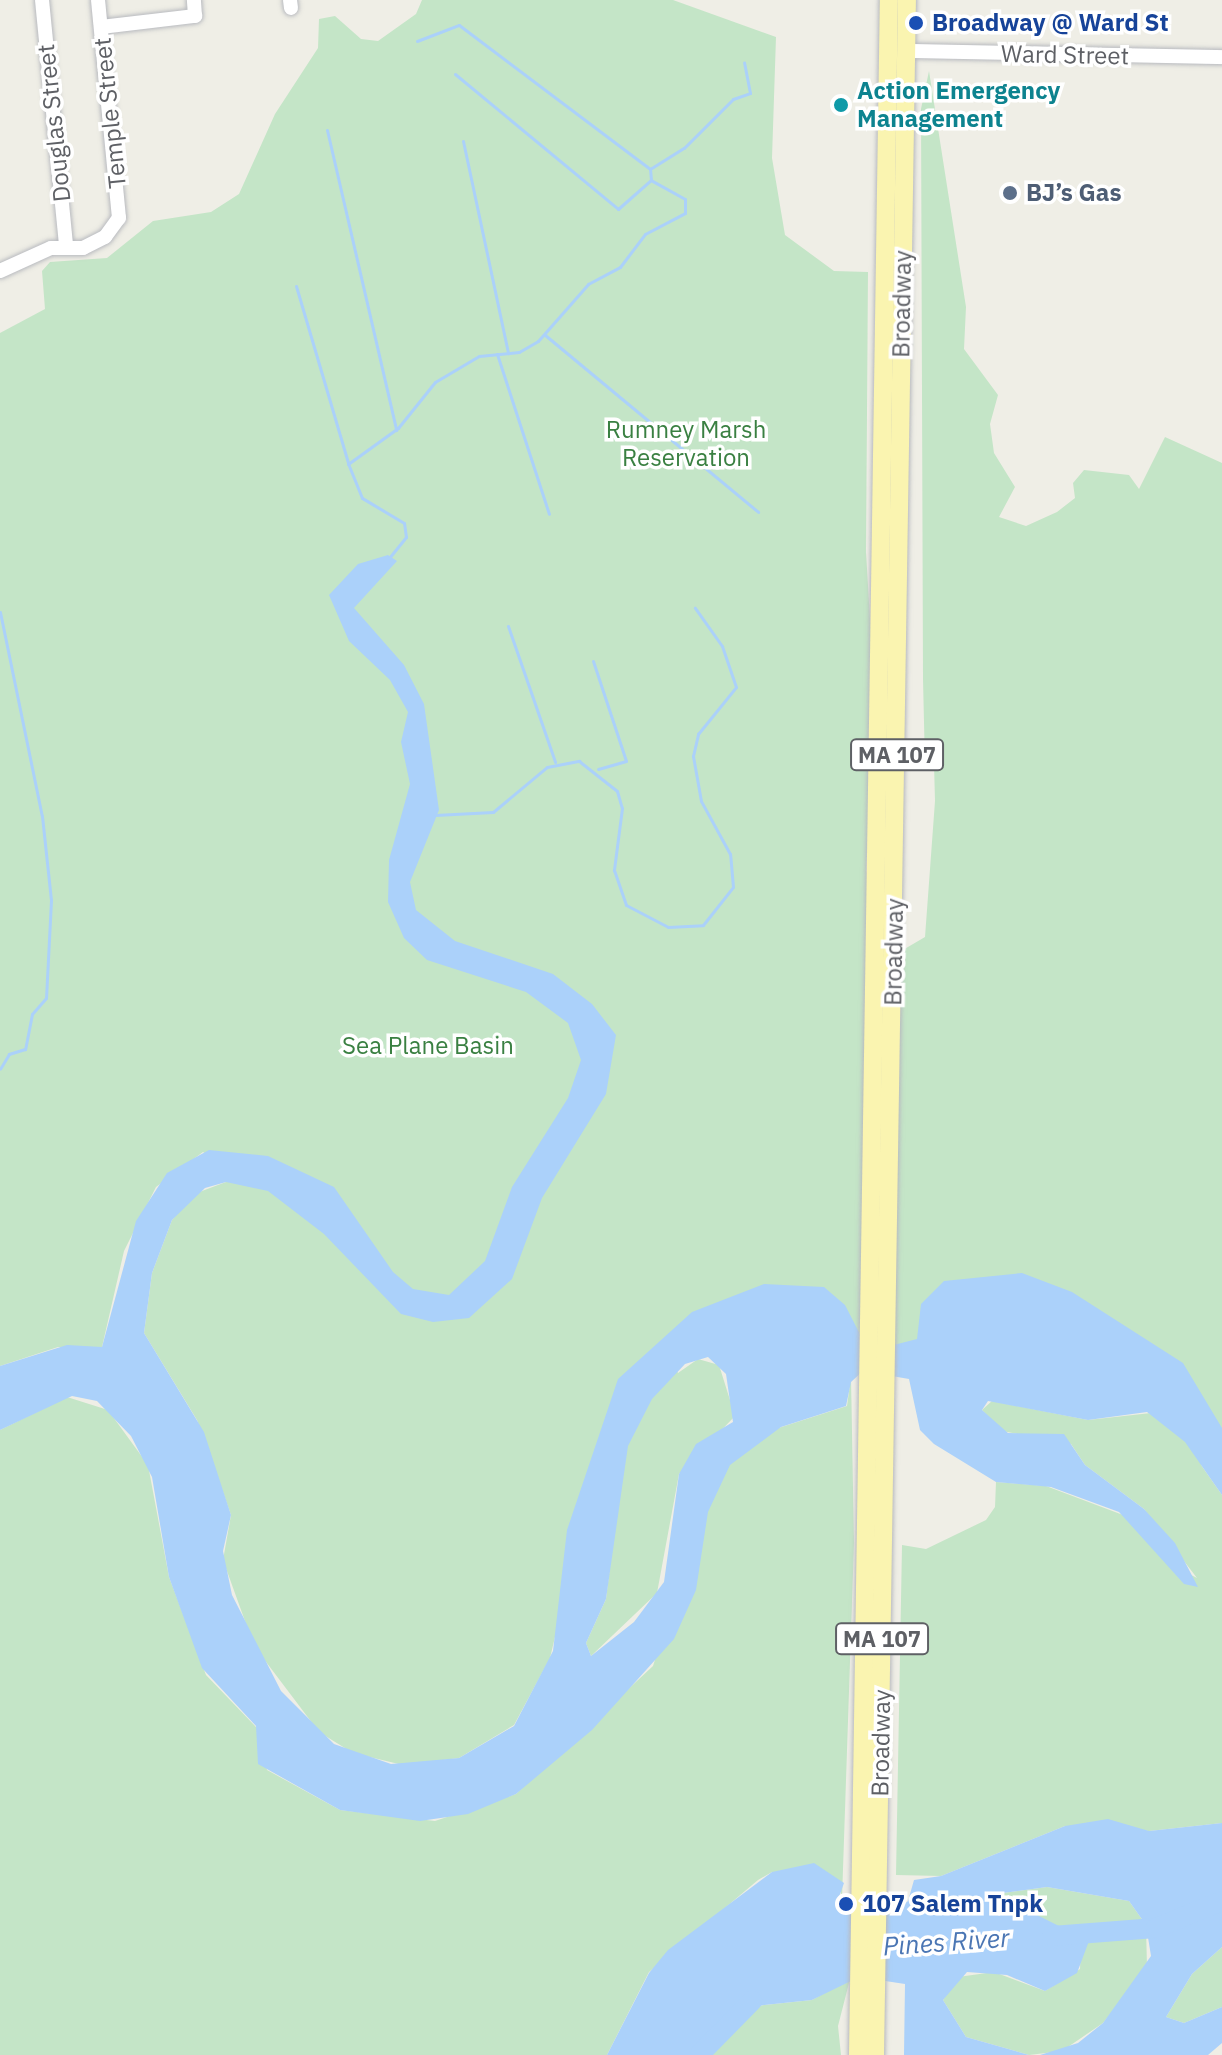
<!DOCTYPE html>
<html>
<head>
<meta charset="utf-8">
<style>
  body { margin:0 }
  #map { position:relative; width:1222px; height:2055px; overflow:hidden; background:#efeee6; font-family:"IBM Plex Sans",sans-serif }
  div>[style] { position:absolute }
  .green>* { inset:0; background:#c4e5c7 }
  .water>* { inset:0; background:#abd1fa }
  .stream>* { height:3px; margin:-1.5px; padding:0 1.5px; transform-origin:1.5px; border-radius:1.5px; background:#abd1fa }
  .river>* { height:20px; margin:-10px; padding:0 10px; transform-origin:10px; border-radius:10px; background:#abd1fa }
  .roads { filter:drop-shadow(0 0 2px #b8babf) drop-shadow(0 0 2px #b8babf) }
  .minor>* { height:14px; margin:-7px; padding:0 7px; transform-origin:7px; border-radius:7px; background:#fff }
  .major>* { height:18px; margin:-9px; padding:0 9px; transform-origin:9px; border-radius:9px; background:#faf4b0 }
  .dots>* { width:22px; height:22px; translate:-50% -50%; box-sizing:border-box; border:4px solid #fff; border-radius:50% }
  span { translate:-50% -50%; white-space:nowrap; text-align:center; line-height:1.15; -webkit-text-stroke:7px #fff; paint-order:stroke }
  .shield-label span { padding:2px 6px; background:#fff; border:2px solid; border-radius:6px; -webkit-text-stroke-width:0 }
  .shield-label { font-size:22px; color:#5e6065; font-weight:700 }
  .transit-label { font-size:24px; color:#164399; font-weight:700 }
  .left { translate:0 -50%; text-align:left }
  .street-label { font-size:24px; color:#5e6065 }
  .culture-label { font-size:24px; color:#0d838f; font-weight:700 }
  .service-label { font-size:24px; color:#4e5e75; font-weight:700 }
  .park-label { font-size:24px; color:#3a8042 }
  .water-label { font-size:26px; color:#4b76b4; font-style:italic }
</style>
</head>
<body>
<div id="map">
  <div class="green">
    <div style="clip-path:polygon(422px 0,673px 0,776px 37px,772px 158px,785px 235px,834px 271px,868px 272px,866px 552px,874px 686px,866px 871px,896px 954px,925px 937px,935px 801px,934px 764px,925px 766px,923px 679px,921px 109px,929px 71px,966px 307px,964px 349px,998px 395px,990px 424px,994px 453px,1015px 487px,999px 517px,1026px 526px,1057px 512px,1075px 498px,1073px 483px,1084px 470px,1129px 475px,1139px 489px,1165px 437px,1222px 463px,1222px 1478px,1201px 1465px,1222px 1495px,1222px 1823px,1149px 1831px,1065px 1826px,941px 1876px,896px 1875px,902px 1545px,926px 1549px,986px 1520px,995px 1507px,996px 1482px,1046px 1486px,1123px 1515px,1166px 1562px,1197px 1578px,1144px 1509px,1085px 1465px,1071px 1444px,1002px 1431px,982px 1410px,992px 1401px,1088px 1420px,1151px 1413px,1131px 1389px,902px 1356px,804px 1311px,673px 1360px,678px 1373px,698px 1359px,719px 1365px,735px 1416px,679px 1474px,657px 1593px,591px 1656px,586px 1643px,606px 1599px,621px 1479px,564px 1599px,550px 1658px,514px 1725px,459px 1758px,403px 1765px,353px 1753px,319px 1732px,254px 1646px,223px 1560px,231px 1515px,215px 1469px,197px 1420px,144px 1333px,152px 1273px,172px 1220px,194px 1194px,226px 1182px,230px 1171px,203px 1152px,156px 1187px,124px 1251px,102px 1347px,58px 1347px,0 1366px,0 333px,45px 309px,42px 271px,50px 262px,107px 258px,153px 221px,211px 212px,239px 194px,275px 114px,318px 48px,319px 19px,335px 16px,361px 39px,378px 41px,416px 14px)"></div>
    <div style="clip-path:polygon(851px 1377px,854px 1543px,842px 1899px,839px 1882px,772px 1872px,758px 1880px,649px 1972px,607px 2055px,0 2055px,0 1430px,67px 1397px,108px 1410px,148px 1465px,169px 1577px,206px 1675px,257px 1728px,267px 1770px,340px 1810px,435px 1821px,516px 1794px,653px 1666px,717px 1470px,769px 1431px,847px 1406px)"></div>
    <div style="clip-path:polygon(1047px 1887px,1129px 1901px,1146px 1925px,1147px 1968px,1103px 2023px,1062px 2051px,1029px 2055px,966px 2037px,943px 2000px,958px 1977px,994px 1972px,1045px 1991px,1080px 1969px,1081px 1936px,989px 1903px,995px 1894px)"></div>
    <div style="clip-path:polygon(1222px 1947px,1222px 2007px,1184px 2023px,1166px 2017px,1192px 1974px)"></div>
    <div style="clip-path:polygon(850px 1979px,838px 2026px,841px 2055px,708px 2055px,719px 2025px,756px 2006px,812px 2000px)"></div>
  </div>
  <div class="water">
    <div style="clip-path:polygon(evenodd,388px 555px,397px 561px,354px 608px,404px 665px,424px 704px,439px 810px,410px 882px,416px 910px,455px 941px,553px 974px,592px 1004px,616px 1035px,606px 1094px,542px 1198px,512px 1279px,469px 1318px,433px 1322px,401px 1314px,324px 1234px,268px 1191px,226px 1182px,205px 1188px,172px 1220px,152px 1273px,144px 1333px,204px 1432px,231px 1515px,223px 1551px,232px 1595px,281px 1691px,334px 1744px,391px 1764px,459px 1758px,514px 1726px,553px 1651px,567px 1530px,618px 1379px,692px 1312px,764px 1284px,824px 1287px,845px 1305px,864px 1342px,886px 1347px,917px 1339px,921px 1304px,944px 1281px,1022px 1273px,1072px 1292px,1183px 1363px,1222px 1428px,1222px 1495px,1185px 1442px,1147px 1412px,1088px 1420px,988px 1401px,982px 1410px,1008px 1433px,1064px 1434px,1085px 1465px,1144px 1509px,1175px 1543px,1198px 1587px,1184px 1584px,1119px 1512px,1051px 1487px,996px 1482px,934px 1444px,920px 1430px,909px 1379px,863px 1371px,851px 1382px,846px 1406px,781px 1427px,730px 1465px,708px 1512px,696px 1590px,674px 1639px,592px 1730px,516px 1794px,468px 1814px,420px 1821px,340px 1810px,258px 1764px,256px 1726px,202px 1668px,169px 1577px,152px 1477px,131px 1436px,97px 1401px,72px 1396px,0 1430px,0 1366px,67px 1345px,102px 1347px,136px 1221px,167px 1173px,209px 1150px,268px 1156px,334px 1187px,393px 1272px,413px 1289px,449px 1295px,485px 1261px,512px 1187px,568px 1098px,581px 1060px,568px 1023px,526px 992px,427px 960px,404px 938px,388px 902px,389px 860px,410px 784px,401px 742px,408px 712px,390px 680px,349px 641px,329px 595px,358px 564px,388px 555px,708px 1357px,726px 1374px,733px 1422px,696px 1444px,679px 1474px,664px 1582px,634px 1622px,591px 1656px,586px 1643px,606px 1599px,628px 1446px,652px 1399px,685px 1364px,708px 1357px)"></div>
    <div style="clip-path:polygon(1108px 1819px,1149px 1831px,1222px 1823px,1222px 1947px,1192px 1974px,1166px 2017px,1184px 2023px,1222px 2007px,1222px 2043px,1208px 2055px,1040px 2055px,1078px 2043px,1103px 2023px,1151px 1956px,1146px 1925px,1129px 1901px,1047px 1887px,995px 1894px,990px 1903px,1027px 1910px,1089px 1941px,1077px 1973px,1045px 1991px,1007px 1975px,967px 1972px,943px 2000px,966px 2037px,1029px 2055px,904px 2055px,905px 1984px,859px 1977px,812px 2000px,756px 2006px,719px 2025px,708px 2055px,607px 2055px,649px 1973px,668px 1950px,772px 1872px,814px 1863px,844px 1883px,839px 1897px,848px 1907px,891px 1915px,908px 1901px,914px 1880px,941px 1876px,1065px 1826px)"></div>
  </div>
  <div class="stream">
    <div style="left:417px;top:41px;width:45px;rotate:-20.9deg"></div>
    <div style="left:459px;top:25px;width:238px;rotate:37deg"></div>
    <div style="left:455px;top:74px;width:212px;rotate:39.6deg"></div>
    <div style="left:618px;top:209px;width:44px;rotate:-41.3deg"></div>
    <div style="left:651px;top:180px;width:11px;rotate:-95deg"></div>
    <div style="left:650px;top:169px;width:40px;rotate:-32deg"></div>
    <div style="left:684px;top:148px;width:69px;rotate:-45deg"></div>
    <div style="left:733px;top:99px;width:18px;rotate:-19deg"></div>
    <div style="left:750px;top:93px;width:31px;rotate:-101deg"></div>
    <div style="left:327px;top:130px;width:308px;rotate:77deg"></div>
    <div style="left:463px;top:141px;width:217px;rotate:78deg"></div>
    <div style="left:296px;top:286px;width:184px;rotate:73.6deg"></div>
    <div style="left:545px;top:335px;width:277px;rotate:39.7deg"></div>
    <div style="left:497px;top:354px;width:168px;rotate:72deg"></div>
    <div style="left:389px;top:558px;width:27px;rotate:-51deg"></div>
    <div style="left:406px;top:537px;width:14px;rotate:-98deg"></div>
    <div style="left:404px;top:523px;width:49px;rotate:-149.2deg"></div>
    <div style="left:362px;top:498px;width:37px;rotate:-112deg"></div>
    <div style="left:348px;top:464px;width:62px;rotate:-35.8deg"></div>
    <div style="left:398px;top:428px;width:59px;rotate:-51.2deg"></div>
    <div style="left:435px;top:382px;width:51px;rotate:-30.6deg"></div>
    <div style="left:479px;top:356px;width:40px;rotate:-5.7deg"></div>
    <div style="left:519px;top:352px;width:22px;rotate:-30deg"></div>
    <div style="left:538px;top:341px;width:76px;rotate:-48.7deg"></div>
    <div style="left:588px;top:284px;width:36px;rotate:-28deg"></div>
    <div style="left:620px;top:267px;width:41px;rotate:-52.9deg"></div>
    <div style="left:645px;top:234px;width:45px;rotate:-27.7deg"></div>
    <div style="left:685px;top:213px;width:14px;rotate:-90deg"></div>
    <div style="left:685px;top:199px;width:39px;rotate:-151deg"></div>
    <div style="left:0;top:612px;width:208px;rotate:78.4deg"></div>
    <div style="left:42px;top:816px;width:84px;rotate:83.9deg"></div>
    <div style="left:51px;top:900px;width:98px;rotate:92.9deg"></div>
    <div style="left:46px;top:998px;width:21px;rotate:131deg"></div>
    <div style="left:32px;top:1014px;width:36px;rotate:101deg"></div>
    <div style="left:25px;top:1049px;width:17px;rotate:163deg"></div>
    <div style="left:9px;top:1054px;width:17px;rotate:121deg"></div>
    <div style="left:508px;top:626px;width:144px;rotate:70.9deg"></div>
    <div style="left:593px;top:661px;width:105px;rotate:71.7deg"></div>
    <div style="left:626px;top:761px;width:29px;rotate:164deg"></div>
    <div style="left:435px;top:815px;width:58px;rotate:-3deg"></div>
    <div style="left:493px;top:812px;width:70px;rotate:-39.8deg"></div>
    <div style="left:547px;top:767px;width:33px;rotate:-11deg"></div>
    <div style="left:579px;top:761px;width:48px;rotate:38.3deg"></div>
    <div style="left:617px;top:791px;width:18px;rotate:74deg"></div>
    <div style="left:622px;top:808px;width:63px;rotate:97.4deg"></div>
    <div style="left:614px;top:870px;width:37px;rotate:71deg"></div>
    <div style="left:626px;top:905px;width:47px;rotate:27.6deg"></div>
    <div style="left:668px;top:927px;width:35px;rotate:-3deg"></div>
    <div style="left:703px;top:925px;width:48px;rotate:-51.7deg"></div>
    <div style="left:733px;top:887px;width:33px;rotate:-95deg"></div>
    <div style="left:730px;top:854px;width:60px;rotate:-118.7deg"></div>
    <div style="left:701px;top:801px;width:46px;rotate:-100.1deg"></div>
    <div style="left:693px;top:756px;width:23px;rotate:-77deg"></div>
    <div style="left:698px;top:734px;width:60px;rotate:-51deg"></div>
    <div style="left:736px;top:687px;width:43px;rotate:-108.9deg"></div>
    <div style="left:722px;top:646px;width:47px;rotate:-125.4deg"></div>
  </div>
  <div class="river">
    <div style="left:1052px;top:1936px;width:104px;rotate:-4.4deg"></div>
    <div style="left:1156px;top:1928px;width:71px;rotate:-22.2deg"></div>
    <div style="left:699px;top:2055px;width:76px;rotate:-45.5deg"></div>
  </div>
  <div class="roads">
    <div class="minor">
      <div style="left:42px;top:0;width:247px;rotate:84.4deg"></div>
      <div style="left:290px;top:0;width:8px;rotate:83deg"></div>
      <div style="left:101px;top:27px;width:95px;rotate:-6.7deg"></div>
      <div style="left:195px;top:16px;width:16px;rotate:-94deg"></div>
      <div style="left:907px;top:51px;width:315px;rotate:1.1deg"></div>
      <div style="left:0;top:271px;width:56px;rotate:-24.3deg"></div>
      <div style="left:51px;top:248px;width:32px"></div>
      <div style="left:83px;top:248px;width:25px;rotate:-27deg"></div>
      <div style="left:105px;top:237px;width:24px;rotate:-54deg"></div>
      <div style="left:119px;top:218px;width:219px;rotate:-95.5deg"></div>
    </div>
    <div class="major">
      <div style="left:858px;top:2055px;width:2055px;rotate:-89.14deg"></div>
      <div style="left:875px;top:2055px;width:2055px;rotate:-89.11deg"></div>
    </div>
  </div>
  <div class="dots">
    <div style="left:916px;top:23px;background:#1a4fb4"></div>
    <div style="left:841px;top:105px;background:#0f9aa8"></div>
    <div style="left:1010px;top:193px;background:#5c6f8a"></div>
    <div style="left:846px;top:1904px;background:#1a4fb4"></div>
  </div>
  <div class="shield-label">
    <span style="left:897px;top:755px">MA 107</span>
    <span style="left:882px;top:1639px">MA 107</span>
  </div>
  <div class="transit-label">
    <span class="left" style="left:932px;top:23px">Broadway @ Ward St</span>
    <span class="left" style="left:862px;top:1904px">107 Salem Tnpk</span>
  </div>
  <div class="street-label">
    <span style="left:1065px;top:55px;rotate:1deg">Ward Street</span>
    <span style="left:110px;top:113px;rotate:-96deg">Temple Street</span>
    <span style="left:54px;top:123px;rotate:-96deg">Douglas Street</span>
    <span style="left:902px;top:304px;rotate:-89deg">Broadway</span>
    <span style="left:894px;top:952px;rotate:-89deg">Broadway</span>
    <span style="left:881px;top:1743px;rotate:-89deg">Broadway</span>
  </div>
  <div class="culture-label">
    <span class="left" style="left:857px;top:105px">Action Emergency<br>Management</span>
  </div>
  <div class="service-label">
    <span class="left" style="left:1026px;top:193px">BJ’s Gas</span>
  </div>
  <div class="park-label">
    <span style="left:686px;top:444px">Rumney Marsh<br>Reservation</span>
    <span style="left:428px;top:1046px">Sea Plane Basin</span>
  </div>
  <div class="water-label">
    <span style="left:946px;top:1942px;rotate:-4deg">Pines River</span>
  </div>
</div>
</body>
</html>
